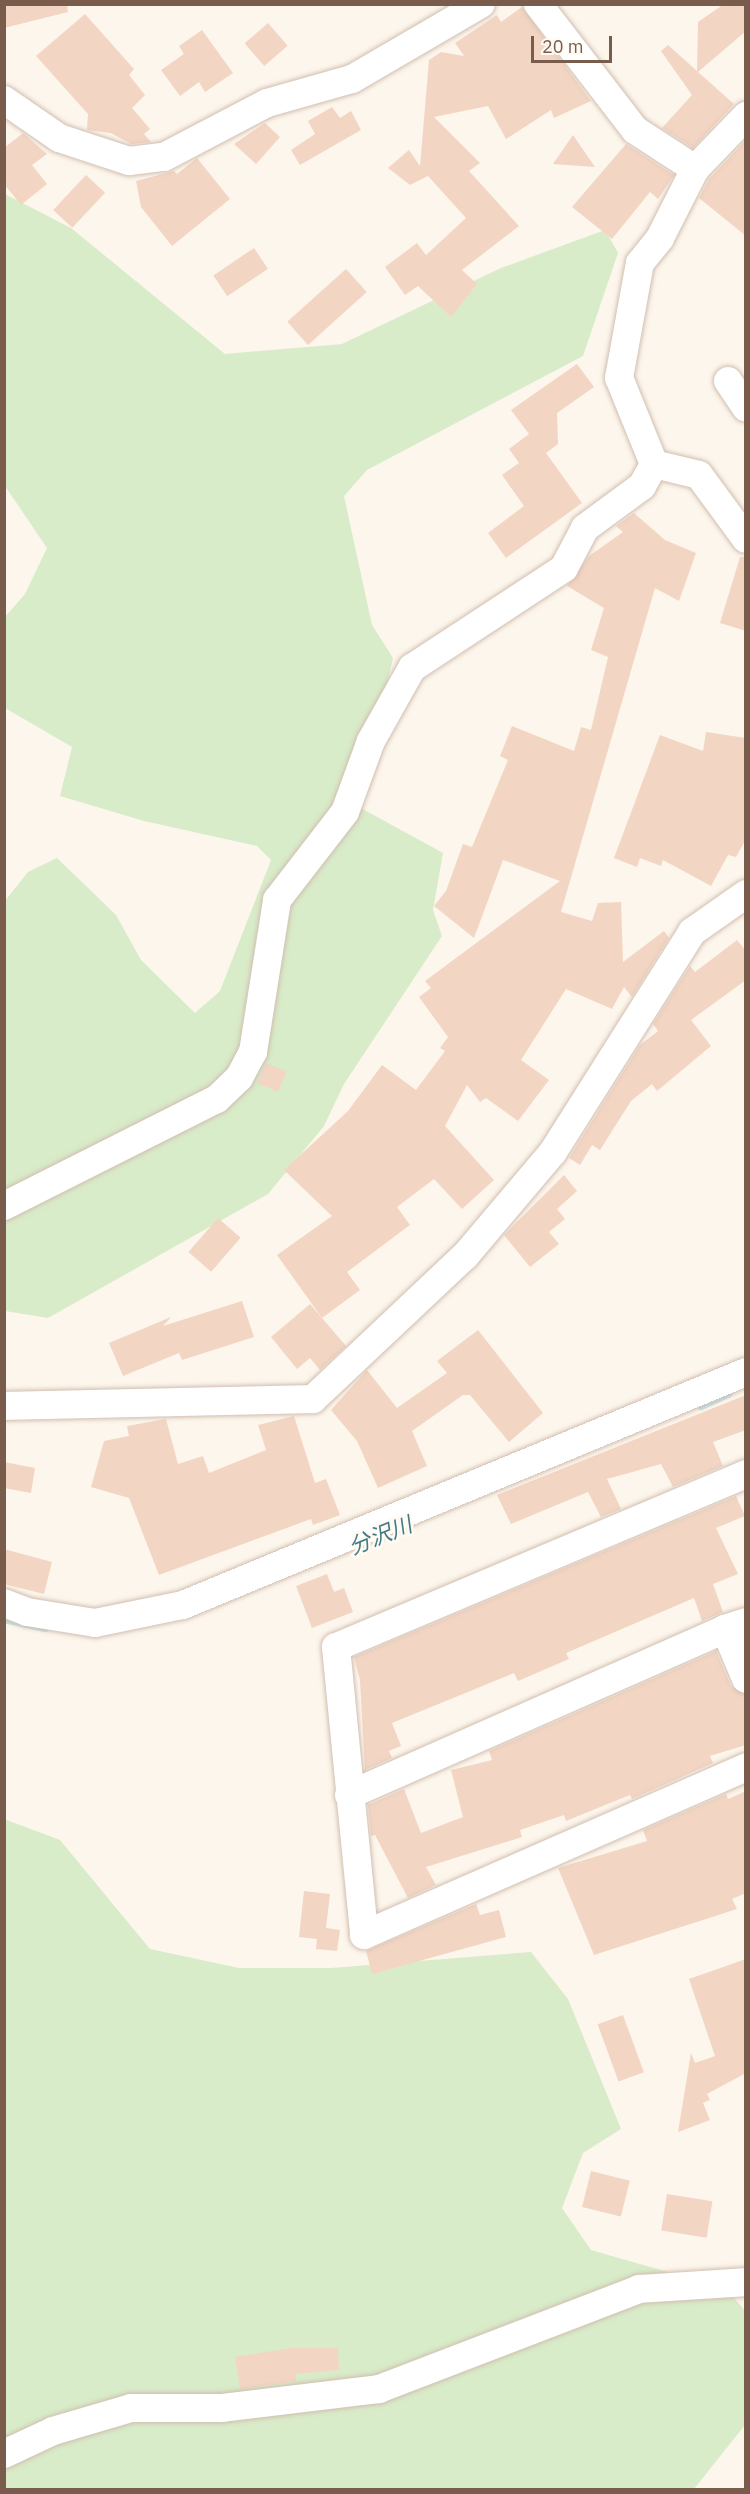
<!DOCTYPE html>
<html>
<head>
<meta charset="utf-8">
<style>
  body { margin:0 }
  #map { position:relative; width:750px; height:2494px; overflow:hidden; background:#fdf6ec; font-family:"IBM Plex Sans","Noto Sans JP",sans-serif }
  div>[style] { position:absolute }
  .green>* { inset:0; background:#d8ecc9 }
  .stream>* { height:8px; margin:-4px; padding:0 4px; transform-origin:4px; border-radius:4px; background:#bfe3e8 }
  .building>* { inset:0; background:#f3d5c3; transform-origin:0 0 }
  .roads { filter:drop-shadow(0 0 2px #d1beb0) drop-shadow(0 0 2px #d1beb0) }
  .street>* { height:28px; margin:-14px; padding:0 14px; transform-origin:14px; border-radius:14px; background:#fff }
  span { translate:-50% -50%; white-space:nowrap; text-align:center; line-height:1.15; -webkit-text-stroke:5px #fffaf3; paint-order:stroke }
  .water-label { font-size:22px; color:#437c86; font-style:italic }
  .frame { position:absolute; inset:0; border:6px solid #7a5c4d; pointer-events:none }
  .scale { position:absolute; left:531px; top:36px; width:81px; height:27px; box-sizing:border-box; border:3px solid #7a5c4d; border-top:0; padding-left:8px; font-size:18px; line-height:21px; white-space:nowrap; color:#7a5c4d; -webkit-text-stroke:4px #fffaf3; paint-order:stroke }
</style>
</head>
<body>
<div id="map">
  <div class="green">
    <div style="clip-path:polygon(5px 194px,71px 228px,225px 354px,342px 344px,501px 268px,605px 230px,618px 253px,583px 356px,367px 470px,344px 496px,372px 625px,393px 658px,359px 807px,443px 853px,433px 910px,442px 936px,344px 1084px,324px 1126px,268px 1194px,48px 1318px,5px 1311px,5px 901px,28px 872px,57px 858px,116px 915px,141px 960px,195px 1013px,220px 991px,271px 860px,257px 846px,144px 821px,60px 796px,72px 747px,5px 708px,5px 617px,25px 594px,47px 548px,5px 486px)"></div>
    <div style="clip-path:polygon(4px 1819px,60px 1840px,150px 1949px,239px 1968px,331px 1968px,531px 1952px,568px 1999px,621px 2129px,583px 2153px,562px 2208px,591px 2250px,727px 2289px,745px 2311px,745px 2425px,694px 2489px,5px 2489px)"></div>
  </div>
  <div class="stream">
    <div style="left:701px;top:1406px;width:30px;rotate:-24deg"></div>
    <div style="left:4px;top:1619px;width:42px;rotate:12.4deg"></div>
  </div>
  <div class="building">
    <div style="clip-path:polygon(4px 4px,67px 4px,68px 12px,4px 28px)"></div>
    <div style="clip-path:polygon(724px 4px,746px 4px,746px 31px,698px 72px,734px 104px,693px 148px,662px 128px,692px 95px,661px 51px,668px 45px,697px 71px,698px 22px)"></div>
    <div style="clip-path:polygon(522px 7px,591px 101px,554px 118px,551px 110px,506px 139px,488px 106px,434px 117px,480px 163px,469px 171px,519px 226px,462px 270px,477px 284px,451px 317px,418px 286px,405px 295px,385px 267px,417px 243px,426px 255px,466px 218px,428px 176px,410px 185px,388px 168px,409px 150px,420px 166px,429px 60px,441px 52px,464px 56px,455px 43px,497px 15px,501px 22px)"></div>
    <div style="clip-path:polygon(85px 14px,134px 69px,129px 75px,145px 95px,132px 108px,150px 129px,144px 134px,151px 142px,131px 144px,111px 133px,87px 130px,88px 114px,36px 56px)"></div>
    <div style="left:268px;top:23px;width:30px;height:31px;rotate:49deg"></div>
    <div style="clip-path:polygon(202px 30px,233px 73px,205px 92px,199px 82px,180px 96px,161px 70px,184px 54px,179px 46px)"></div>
    <div style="clip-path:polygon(332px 107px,340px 118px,351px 111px,361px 130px,300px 165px,291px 150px,315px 134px,308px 121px)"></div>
    <div style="clip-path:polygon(265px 123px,280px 137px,256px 164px,234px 144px)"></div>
    <div style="clip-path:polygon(23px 133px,47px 154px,32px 165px,47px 184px,21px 205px,4px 184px,4px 148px)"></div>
    <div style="clip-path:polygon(573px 135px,595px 167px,553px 164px)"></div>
    <div style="clip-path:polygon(746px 140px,746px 236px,699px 198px,709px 179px)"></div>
    <div style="clip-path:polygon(626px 144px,674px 175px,658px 199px,650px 192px,612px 239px,572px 207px)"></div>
    <div style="clip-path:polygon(197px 158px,230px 199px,172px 246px,141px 207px,136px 181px,174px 171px,177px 174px)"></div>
    <div style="left:86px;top:175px;width:26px;height:48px;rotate:43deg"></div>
    <div style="left:254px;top:248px;width:25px;height:49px;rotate:56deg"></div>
    <div style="left:346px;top:269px;width:31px;height:79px;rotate:48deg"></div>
    <div style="clip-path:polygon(577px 364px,594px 387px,557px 413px,558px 444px,546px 453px,582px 503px,506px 558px,488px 533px,524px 506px,502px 475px,519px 463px,509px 449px,529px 434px,511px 410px)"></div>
    <div style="clip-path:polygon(634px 513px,665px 540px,696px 553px,679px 601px,655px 588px,561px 912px,592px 921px,598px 903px,621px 902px,623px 962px,664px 931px,669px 938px,632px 997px,624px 987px,612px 1009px,566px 989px,521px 1060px,549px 1080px,518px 1121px,486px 1098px,480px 1102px,467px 1085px,445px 1126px,494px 1180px,462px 1209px,434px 1179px,397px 1207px,410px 1225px,347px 1272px,360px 1290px,322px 1318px,277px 1255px,332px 1216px,284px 1170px,348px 1111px,382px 1065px,416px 1090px,445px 1051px,440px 1048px,448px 1037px,419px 997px,431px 988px,425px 981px,560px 881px,503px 860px,474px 938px,434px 906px,446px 891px,463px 844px,472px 847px,508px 760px,500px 756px,512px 726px,574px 751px,581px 727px,591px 730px,608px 657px,591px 650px,604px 608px,567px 586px,589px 556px,623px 532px,616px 526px)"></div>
    <div style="clip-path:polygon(740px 557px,746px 557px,746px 631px,720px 623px)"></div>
    <div style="clip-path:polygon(706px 732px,746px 738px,746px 839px,736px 857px,728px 855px,711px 886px,663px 860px,661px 866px,640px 858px,637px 867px,614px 858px,660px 735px,703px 751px)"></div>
    <div style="clip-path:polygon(737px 940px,746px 951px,746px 980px,691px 1020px,711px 1046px,657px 1091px,652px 1084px,631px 1101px,600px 1150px,592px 1145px,580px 1165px,569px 1158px,640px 1045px,658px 1031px,653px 1024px,690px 966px,695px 972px)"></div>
    <div style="left:266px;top:1063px;width:22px;height:22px;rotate:22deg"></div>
    <div style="clip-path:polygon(564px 1175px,577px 1191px,557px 1209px,565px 1219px,549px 1232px,559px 1244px,530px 1267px,504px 1235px)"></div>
    <div style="left:218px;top:1218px;width:30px;height:45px;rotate:41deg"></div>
    <div style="clip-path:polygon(242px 1301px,254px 1337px,182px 1360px,179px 1353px,123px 1376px,109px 1343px,171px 1317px,163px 1326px)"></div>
    <div style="clip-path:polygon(310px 1304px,346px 1346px,320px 1370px,310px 1358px,297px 1369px,271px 1337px)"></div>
    <div style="clip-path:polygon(478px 1330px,543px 1413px,509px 1442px,470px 1395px,463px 1395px,412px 1431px,427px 1466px,378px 1488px,357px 1441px,331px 1410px,367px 1370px,397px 1408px,447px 1373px,437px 1361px)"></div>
    <div style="clip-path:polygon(746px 1395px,746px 1430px,713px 1442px,723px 1466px,673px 1487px,661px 1464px,607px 1479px,621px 1509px,601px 1517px,588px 1492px,511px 1524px,497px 1495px)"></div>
    <div style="clip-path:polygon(294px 1416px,315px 1483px,326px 1479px,340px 1515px,313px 1525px,311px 1519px,159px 1575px,129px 1498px,91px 1487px,104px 1441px,129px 1436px,127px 1426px,166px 1419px,178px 1464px,203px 1456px,209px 1473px,266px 1450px,258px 1425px)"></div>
    <div style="clip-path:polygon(4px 1462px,35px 1468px,31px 1493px,4px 1488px)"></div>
    <div style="clip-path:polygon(736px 1496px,745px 1516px,716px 1528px,738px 1574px,713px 1584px,723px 1612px,702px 1621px,694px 1598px,566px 1653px,569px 1659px,518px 1681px,514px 1673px,392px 1723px,401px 1746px,389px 1751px,392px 1758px,365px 1770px,360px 1680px,354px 1657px)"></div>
    <div style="clip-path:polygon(4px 1549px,52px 1562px,44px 1594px,4px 1584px)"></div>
    <div style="clip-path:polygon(327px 1574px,334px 1592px,344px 1588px,353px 1612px,312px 1628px,296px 1586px)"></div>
    <div style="clip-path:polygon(716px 1651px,731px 1686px,746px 1695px,746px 1745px,710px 1756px,713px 1763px,632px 1799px,630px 1795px,566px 1821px,564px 1815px,520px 1830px,522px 1837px,426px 1867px,436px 1885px,408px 1898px,375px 1835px,371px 1836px,368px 1805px,404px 1789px,421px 1833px,463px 1817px,451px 1770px,492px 1760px,489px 1751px)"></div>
    <div style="clip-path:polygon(746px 1791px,746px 1893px,732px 1899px,737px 1909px,594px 1955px,558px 1868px,647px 1841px,643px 1830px,726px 1794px,728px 1799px)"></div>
    <div style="clip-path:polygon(304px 1891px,330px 1894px,326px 1928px,340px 1930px,337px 1951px,316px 1949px,317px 1939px,299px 1937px)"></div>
    <div style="clip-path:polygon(476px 1904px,480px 1915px,499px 1910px,506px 1937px,372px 1974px,366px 1951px)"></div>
    <div style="clip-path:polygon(746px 1959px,746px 2073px,707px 2094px,710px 2100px,703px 2103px,710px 2120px,678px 2132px,691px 2053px,695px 2063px,715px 2056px,689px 1979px)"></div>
    <div style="left:623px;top:2015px;width:61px;height:27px;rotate:70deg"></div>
    <div style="left:591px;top:2171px;width:40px;height:37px;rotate:14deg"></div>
    <div style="left:667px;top:2194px;width:46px;height:37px;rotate:9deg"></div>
    <div style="clip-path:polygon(291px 2348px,338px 2348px,339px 2370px,295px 2374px,297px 2381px,240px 2389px,235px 2357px)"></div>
  </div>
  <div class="roads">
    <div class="street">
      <div style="left:538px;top:4px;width:159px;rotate:52.4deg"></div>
      <div style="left:635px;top:130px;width:72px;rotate:33deg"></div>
      <div style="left:4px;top:100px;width:67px;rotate:34.6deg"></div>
      <div style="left:59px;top:138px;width:74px;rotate:18.2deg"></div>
      <div style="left:129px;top:161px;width:35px;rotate:-7deg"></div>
      <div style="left:164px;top:157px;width:116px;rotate:-27.7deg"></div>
      <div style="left:267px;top:103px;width:88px;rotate:-15.8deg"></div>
      <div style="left:352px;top:79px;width:149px;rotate:-30.2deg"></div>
      <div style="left:728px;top:381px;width:32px;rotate:56deg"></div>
      <div style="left:654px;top:464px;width:46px;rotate:13.7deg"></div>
      <div style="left:699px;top:475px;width:79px;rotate:53.7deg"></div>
      <div style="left:4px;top:1206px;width:238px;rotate:-26.7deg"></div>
      <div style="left:217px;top:1099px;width:30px;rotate:-44deg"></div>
      <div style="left:239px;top:1078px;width:30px;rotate:-62deg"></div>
      <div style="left:253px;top:1052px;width:154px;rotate:-81deg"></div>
      <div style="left:277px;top:900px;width:111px;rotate:-52.3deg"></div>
      <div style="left:345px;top:812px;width:76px;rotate:-69.9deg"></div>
      <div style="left:371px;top:741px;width:84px;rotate:-60.7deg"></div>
      <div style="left:412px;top:668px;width:182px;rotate:-33.3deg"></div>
      <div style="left:564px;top:568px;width:45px;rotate:-62.3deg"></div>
      <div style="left:585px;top:528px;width:71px;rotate:-36.4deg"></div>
      <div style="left:642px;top:486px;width:25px;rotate:-61deg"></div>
      <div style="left:654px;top:464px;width:93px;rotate:-112.1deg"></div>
      <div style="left:619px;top:378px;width:117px;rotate:-79.7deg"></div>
      <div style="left:640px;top:263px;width:32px;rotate:-51deg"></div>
      <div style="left:660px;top:238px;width:77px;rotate:-63.1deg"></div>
      <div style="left:695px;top:169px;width:74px;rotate:-46.1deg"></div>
      <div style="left:4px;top:1406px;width:309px;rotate:-1.3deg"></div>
      <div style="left:313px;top:1399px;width:209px;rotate:-43.3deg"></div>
      <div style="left:465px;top:1256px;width:136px;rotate:-49.8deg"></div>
      <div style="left:553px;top:1152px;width:260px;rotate:-57.7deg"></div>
      <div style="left:692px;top:932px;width:66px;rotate:-35.1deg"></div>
      <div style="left:746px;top:1474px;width:445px;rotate:157.1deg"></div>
      <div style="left:336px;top:1647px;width:289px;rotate:84.4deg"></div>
      <div style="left:364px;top:1935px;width:417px;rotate:-23.7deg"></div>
      <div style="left:4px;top:1603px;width:25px;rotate:21deg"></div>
      <div style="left:27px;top:1612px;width:69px;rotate:9.2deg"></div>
      <div style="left:95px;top:1623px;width:90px;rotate:-11.6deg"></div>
      <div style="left:183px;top:1605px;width:609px;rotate:-22.48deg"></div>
      <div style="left:746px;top:1622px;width:22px;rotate:162deg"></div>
      <div style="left:725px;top:1629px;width:54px;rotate:67.2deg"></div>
      <div style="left:349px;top:1795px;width:411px;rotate:-23.8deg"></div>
      <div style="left:4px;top:2454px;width:54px;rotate:-25.1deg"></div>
      <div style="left:53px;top:2431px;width:81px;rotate:-16.4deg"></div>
      <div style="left:131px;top:2408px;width:91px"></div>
      <div style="left:222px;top:2408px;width:158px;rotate:-6.9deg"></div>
      <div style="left:379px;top:2389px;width:279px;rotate:-21deg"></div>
      <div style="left:639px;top:2289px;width:107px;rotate:-3.7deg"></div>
    </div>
  </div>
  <div class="water-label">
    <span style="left:380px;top:1535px;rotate:-22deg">分沢川</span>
  </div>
  <div class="frame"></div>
  <div class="scale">20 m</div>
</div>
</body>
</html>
